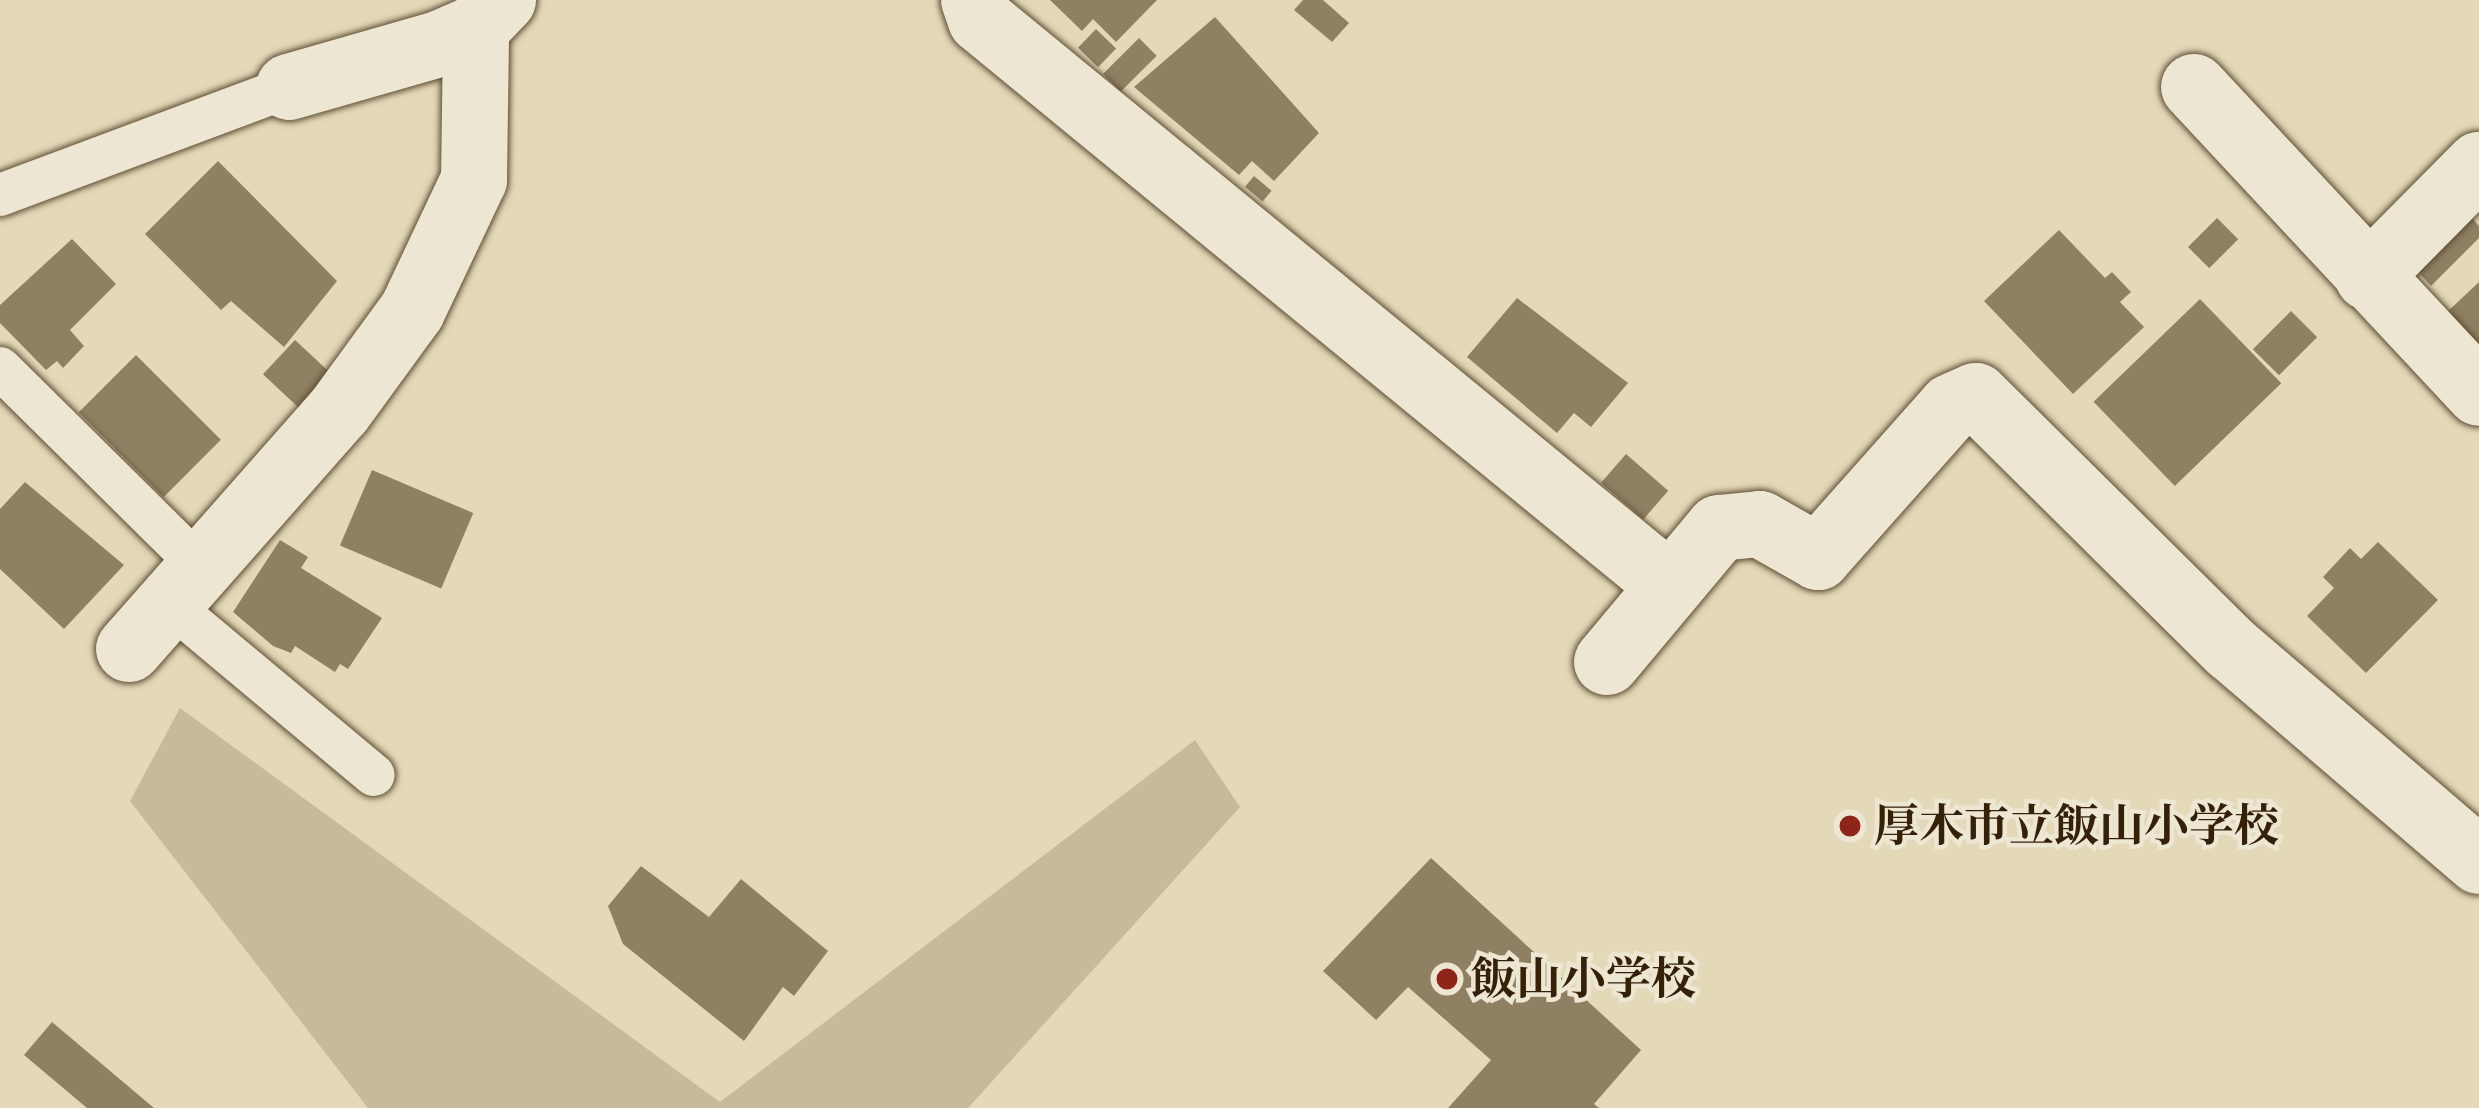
<!DOCTYPE html>
<html>
<head>
<meta charset="utf-8">
<style>
  body { margin:0 }
  #map { position:relative; width:2479px; height:1108px; overflow:hidden; background:#e3d9b9; font-family:"IM FELL Great Primer","Noto Serif JP",serif }
  div>[style] { position:absolute }
  .green>* { inset:0; background:#c5ba9b }
  .building>* { inset:0; background:#8f8064; transform-origin:0 0 }
  .roads { filter:drop-shadow(0 0 3px #604e34) drop-shadow(0 0 3px #604e34) }
  .lane>* { height:42px; margin:-21px; padding:0 21px; transform-origin:21px; border-radius:21px; background:#ede6d2 }
  .street>* { height:66px; margin:-33px; padding:0 33px; transform-origin:33px; border-radius:33px; background:#ede6d2 }
  .dots>* { width:33px; height:33px; translate:-50% -50%; box-sizing:border-box; border:6px solid #ede6d2; border-radius:50% }
  span { translate:-50% -50%; white-space:nowrap; text-align:center; line-height:1.15; -webkit-text-stroke:9px #ede6d2; paint-order:stroke }
  .poi-label { font-size:45px; color:#352008; font-weight:700 }
  .left { translate:0 -50%; text-align:left }
</style>
</head>
<body>
<div id="map">
  <div class="green">
    <div style="clip-path:polygon(180px 708px,720px 1102px,1195px 740px,1240px 807px,968px 1108px,368px 1108px,130px 801px)"></div>
  </div>
  <div class="building">
    <div style="clip-path:polygon(1050px 0,1157px 0,1116px 42px,1093px 19px,1082px 31px)"></div>
    <div style="clip-path:polygon(1303px 0,1323px 0,1349px 23px,1332px 42px,1294px 10px)"></div>
    <div style="clip-path:polygon(1215px 17px,1319px 133px,1274px 181px,1252px 161px,1239px 175px,1134px 87px)"></div>
    <div style="left:1096px;top:29px;width:28px;height:26px;rotate:44deg"></div>
    <div style="left:1139px;top:38px;width:25px;height:51px;rotate:45deg"></div>
    <div style="clip-path:polygon(218px 161px,337px 281px,284px 347px,231px 301px,221px 310px,145px 234px)"></div>
    <div style="left:1254px;top:176px;width:23px;height:14px;rotate:40deg"></div>
    <div style="clip-path:polygon(2463px 208px,2479px 226px,2479px 238px,2431px 286px,2409px 262px)"></div>
    <div style="left:2217px;top:218px;width:30px;height:41px;rotate:45deg"></div>
    <div style="clip-path:polygon(2059px 230px,2105px 278px,2112px 272px,2131px 292px,2120px 302px,2144px 327px,2073px 394px,1984px 301px)"></div>
    <div style="clip-path:polygon(72px 239px,116px 284px,70px 330px,84px 346px,63px 368px,57px 361px,46px 370px,0 323px,0 305px)"></div>
    <div style="clip-path:polygon(2479px 282px,2479px 350px,2445px 314px)"></div>
    <div style="clip-path:polygon(1517px 298px,1628px 383px,1591px 427px,1574px 413px,1557px 433px,1467px 357px)"></div>
    <div style="left:2200px;top:299px;width:117px;height:148px;rotate:46deg"></div>
    <div style="left:2291px;top:311px;width:37px;height:54px;rotate:45deg"></div>
    <div style="left:295px;top:340px;width:50px;height:47px;rotate:43deg"></div>
    <div style="left:136px;top:355px;width:120px;height:81px;rotate:45deg"></div>
    <div style="left:1626px;top:454px;width:56px;height:38px;rotate:41deg"></div>
    <div style="left:372px;top:470px;width:110px;height:82px;rotate:23deg"></div>
    <div style="clip-path:polygon(25px 482px,124px 565px,64px 629px,0 569px,0 509px)"></div>
    <div style="clip-path:polygon(280px 540px,308px 557px,301px 568px,382px 618px,348px 669px,340px 664px,335px 672px,295px 646px,291px 653px,273px 646px,233px 612px)"></div>
    <div style="clip-path:polygon(2378px 542px,2438px 600px,2366px 673px,2307px 616px,2334px 588px,2323px 577px,2350px 548px,2361px 559px)"></div>
    <div style="clip-path:polygon(1431px 858px,1641px 1050px,1594px 1104px,1599px 1108px,1448px 1108px,1491px 1060px,1408px 987px,1376px 1020px,1323px 971px)"></div>
    <div style="clip-path:polygon(641px 866px,709px 917px,741px 879px,828px 951px,794px 996px,783px 987px,744px 1041px,623px 944px,608px 906px)"></div>
    <div style="clip-path:polygon(52px 1022px,154px 1108px,87px 1108px,24px 1055px)"></div>
  </div>
  <div class="roads">
    <div class="lane">
      <div style="left:0;top:195px;width:309px;rotate:-20.5deg"></div>
      <div style="left:0;top:368px;width:283px;rotate:44.7deg"></div>
      <div style="left:168px;top:603px;width:268px;rotate:39.9deg"></div>
    </div>
    <div class="street">
      <div style="left:974px;top:0;width:21px;rotate:71deg"></div>
      <div style="left:981px;top:20px;width:889px;rotate:39.38deg"></div>
      <div style="left:289px;top:87px;width:156px;rotate:-16deg"></div>
      <div style="left:439px;top:44px;width:40px;rotate:-23.4deg"></div>
      <div style="left:476px;top:28px;width:39px;rotate:-46deg"></div>
      <div style="left:2194px;top:87px;width:418px;rotate:47deg"></div>
      <div style="left:2368px;top:277px;width:158px;rotate:-45.3deg"></div>
      <div style="left:129px;top:649px;width:317px;rotate:-48.6deg"></div>
      <div style="left:339px;top:411px;width:124px;rotate:-53.9deg"></div>
      <div style="left:412px;top:311px;width:145px;rotate:-64.7deg"></div>
      <div style="left:474px;top:180px;width:152px;rotate:-89.2deg"></div>
      <div style="left:1607px;top:662px;width:175px;rotate:-50.1deg"></div>
      <div style="left:1719px;top:528px;width:41px;rotate:-5.6deg"></div>
      <div style="left:1760px;top:524px;width:67px;rotate:29.6deg"></div>
      <div style="left:1818px;top:557px;width:200px;rotate:-48.4deg"></div>
      <div style="left:1951px;top:407px;width:27px;rotate:-24deg"></div>
      <div style="left:1976px;top:396px;width:360px;rotate:44.7deg"></div>
      <div style="left:2232px;top:649px;width:326px;rotate:40.6deg"></div>
    </div>
  </div>
  <div class="dots">
    <div style="left:1850px;top:826px;background:#8f2418"></div>
    <div style="left:1447px;top:979px;background:#8f2418"></div>
  </div>
  <div class="poi-label">
    <span class="left" style="left:1874px;top:826px">厚木市立飯山小学校</span>
    <span class="left" style="left:1471px;top:979px">飯山小学校</span>
  </div>
</div>
</body>
</html>
